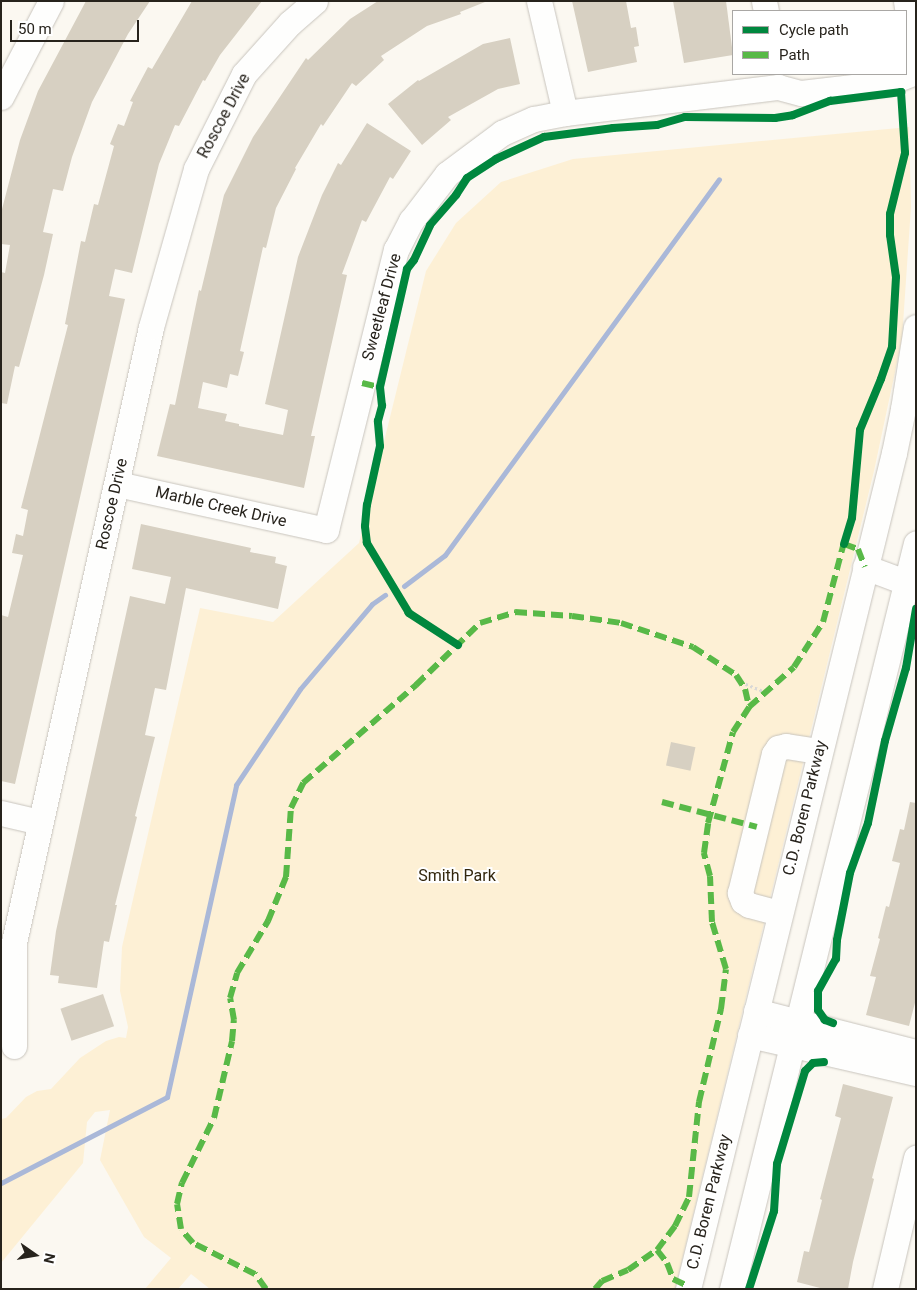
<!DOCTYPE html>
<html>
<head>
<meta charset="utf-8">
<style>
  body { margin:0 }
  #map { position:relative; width:917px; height:1290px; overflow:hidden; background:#fbf8f1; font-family:Roboto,sans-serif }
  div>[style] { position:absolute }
  .green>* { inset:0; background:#fdf0d5 }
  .stream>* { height:5px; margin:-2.5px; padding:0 2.5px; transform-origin:2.5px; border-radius:2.5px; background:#aab8d8 }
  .building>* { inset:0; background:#d7d0c2; transform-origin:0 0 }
  .path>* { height:3px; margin-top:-1.5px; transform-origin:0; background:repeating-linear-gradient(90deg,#d9d8d6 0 2.5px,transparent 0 5px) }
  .roads { filter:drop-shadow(0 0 1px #c8c4bd) drop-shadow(0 0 1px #c8c4bd) }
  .minor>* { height:25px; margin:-12.5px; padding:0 12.5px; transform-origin:12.5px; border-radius:12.5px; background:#fefefd }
  .quiet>* { height:6px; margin-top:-3px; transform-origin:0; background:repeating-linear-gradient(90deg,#58b947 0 12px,transparent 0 18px) }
  .cycleway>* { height:8px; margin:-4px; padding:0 4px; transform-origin:4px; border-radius:4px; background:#00873e }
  span { translate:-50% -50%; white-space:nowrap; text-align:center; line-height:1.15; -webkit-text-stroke:4px #fff; paint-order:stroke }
  .street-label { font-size:16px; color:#27231c }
  .park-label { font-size:16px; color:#33270e }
  .frame { position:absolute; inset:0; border:2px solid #27231c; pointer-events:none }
  .legend { position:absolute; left:732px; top:10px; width:175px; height:65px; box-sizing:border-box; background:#fff; border:1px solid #a9a7a4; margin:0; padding:6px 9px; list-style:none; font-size:15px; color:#27231c }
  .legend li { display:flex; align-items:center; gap:10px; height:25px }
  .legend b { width:25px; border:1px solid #a9a7a4 }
  .north { position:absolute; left:10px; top:1230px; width:50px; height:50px; -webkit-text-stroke:4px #fff; paint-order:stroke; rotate:103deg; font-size:14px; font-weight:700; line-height:20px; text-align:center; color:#27231c }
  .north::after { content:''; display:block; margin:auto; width:18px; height:22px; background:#27231c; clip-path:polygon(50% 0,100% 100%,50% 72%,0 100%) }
  .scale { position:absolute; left:10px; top:20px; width:129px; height:22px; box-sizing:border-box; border:2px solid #27231c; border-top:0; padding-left:6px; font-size:15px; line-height:18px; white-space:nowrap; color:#27231c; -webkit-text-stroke:4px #fff; paint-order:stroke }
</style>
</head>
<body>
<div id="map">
  <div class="green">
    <div style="clip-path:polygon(909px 127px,911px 207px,902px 339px,874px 471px,675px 1289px,210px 1289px,191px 1274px,178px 1289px,145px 1289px,171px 1258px,144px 1237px,100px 1160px,110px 1110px,95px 1112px,87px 1122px,83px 1163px,1px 1263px,1px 1119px,6px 1118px,26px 1097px,37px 1091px,51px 1089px,80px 1058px,106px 1041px,119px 1037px,126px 1038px,128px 1027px,120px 991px,122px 947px,200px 608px,273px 622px,359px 543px,426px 271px,456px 223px,501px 182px,573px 159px)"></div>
  </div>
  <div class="stream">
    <div style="left:404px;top:586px;width:51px;rotate:-37.1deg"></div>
    <div style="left:445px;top:555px;width:465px;rotate:-53.9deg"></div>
    <div style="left:1px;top:1183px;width:187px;rotate:-27.4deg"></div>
    <div style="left:167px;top:1097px;width:320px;rotate:-77.5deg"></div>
    <div style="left:236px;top:785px;width:115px;rotate:-56.3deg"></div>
    <div style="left:300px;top:689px;width:111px;rotate:-49.7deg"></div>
    <div style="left:372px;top:604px;width:16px;rotate:-35deg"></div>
  </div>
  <div class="building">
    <div style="clip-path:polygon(86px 1px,150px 1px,128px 34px,92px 102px,72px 157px,63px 191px,53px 189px,43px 232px,53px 234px,44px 275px,19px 367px,15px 366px,7px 404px,1px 403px,1px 272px,5px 273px,10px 245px,1px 244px,1px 213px,20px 140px,38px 91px)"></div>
    <div style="clip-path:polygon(192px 1px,262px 1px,220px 55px,205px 81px,203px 80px,179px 126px,175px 125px,159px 164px,132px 273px,115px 269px,109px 296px,125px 299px,15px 784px,1px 781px,1px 615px,8px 617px,23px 555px,12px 553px,16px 534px,23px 536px,28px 510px,21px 508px,68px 325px,65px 324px,81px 241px,85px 242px,94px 204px,98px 205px,114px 146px,110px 144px,118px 124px,124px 126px,133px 102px,130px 101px,148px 67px,152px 69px)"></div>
    <div style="clip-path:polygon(378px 1px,485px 2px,460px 12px,461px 14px,427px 26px,381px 56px,384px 60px,356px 86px,352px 83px,323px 126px,321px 124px,295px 168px,296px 169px,276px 208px,266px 248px,263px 247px,240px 351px,244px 352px,238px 376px,230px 374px,227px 388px,203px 382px,198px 408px,227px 414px,225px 421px,239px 424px,239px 426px,283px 435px,288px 410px,265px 404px,298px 257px,322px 195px,338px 163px,341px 165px,367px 123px,411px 151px,393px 179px,390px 177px,366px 222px,362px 220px,342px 274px,347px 275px,311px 436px,315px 436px,304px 488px,157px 456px,170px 404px,175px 405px,199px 290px,201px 291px,224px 195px,253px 137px,306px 58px,308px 60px,350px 19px)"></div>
    <div style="clip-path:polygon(572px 1px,626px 1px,631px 28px,636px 27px,639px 46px,634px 47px,637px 62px,588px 72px)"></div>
    <div style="clip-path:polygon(673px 1px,726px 1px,733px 55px,684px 63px)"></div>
    <div style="clip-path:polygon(510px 38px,520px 84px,498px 89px,448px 117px,451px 120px,422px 145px,388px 104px,418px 80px,419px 81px,483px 44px)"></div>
    <div style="clip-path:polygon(141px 524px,251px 548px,250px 552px,276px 557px,275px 563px,287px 566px,278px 609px,186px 588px,166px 690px,155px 688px,145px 735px,155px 737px,135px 816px,137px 817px,115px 905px,117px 905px,109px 942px,104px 941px,97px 988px,58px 983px,59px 976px,50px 975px,56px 931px,130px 596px,165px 604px,171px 577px,132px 569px)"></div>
    <div style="left:671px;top:742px;width:25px;height:24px;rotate:12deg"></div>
    <div style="clip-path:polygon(910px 802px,916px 803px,916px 999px,909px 1026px,866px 1015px,876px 977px,870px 976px,880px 939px,878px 938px,886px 906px,889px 907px,900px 863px,892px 861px,900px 829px,904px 830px)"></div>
    <div style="left:103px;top:994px;width:34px;height:45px;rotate:71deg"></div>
    <div style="clip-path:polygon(843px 1084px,893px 1097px,872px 1178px,874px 1179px,853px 1262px,848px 1289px,824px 1289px,797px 1282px,804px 1251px,809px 1252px,822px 1200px,820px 1199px,841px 1118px,835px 1116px)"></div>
  </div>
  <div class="path">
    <div style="left:741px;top:682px;width:27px;rotate:22deg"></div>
  </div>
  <div class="roads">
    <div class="minor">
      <div style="left:539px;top:1px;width:115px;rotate:76.9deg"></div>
      <div style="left:764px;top:1px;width:10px;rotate:79deg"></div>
      <div style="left:906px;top:1px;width:64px;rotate:81deg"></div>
      <div style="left:1px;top:97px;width:108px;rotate:-62.5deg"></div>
      <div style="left:117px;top:484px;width:214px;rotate:12.4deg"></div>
      <div style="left:326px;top:530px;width:289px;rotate:-76deg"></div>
      <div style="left:396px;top:250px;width:33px;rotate:-63deg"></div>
      <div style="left:411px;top:221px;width:59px;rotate:-52.5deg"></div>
      <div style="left:447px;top:174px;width:69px;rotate:-36.7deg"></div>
      <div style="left:502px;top:133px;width:35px;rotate:-24deg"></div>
      <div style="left:534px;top:119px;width:32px;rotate:-11deg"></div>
      <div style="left:565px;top:113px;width:215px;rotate:-7deg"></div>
      <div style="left:778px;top:87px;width:24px;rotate:15deg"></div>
      <div style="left:801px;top:93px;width:87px;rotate:-6.6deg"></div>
      <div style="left:887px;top:83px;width:31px;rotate:-21deg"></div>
      <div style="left:865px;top:567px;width:54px;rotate:20.4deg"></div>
      <div style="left:1px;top:813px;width:40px;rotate:13deg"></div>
      <div style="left:779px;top:913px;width:31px;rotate:-165deg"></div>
      <div style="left:749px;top:905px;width:7px;rotate:-146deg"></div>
      <div style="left:743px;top:901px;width:9px;rotate:-111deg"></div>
      <div style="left:740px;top:893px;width:143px;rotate:-76.3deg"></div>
      <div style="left:774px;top:754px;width:7px;rotate:-56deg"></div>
      <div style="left:778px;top:748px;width:8px;rotate:-14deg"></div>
      <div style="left:786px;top:746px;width:33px;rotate:9deg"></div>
      <div style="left:756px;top:1011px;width:165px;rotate:14.4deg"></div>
      <div style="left:750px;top:1035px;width:170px;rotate:12.9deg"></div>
      <div style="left:14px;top:1046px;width:104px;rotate:-90deg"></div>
      <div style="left:14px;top:942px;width:630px;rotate:-77.44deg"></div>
      <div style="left:151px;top:327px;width:164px;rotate:-74.1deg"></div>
      <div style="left:196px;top:169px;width:106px;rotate:-63.2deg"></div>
      <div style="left:244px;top:74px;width:69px;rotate:-48deg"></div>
      <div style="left:290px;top:23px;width:33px;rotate:-41deg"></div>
      <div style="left:688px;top:1289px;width:861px;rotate:-76.16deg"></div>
      <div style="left:894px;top:453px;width:45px;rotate:-78.4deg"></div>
      <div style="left:903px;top:409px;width:83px;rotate:-81deg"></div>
      <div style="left:732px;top:1289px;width:768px;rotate:-76.14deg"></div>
      <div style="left:885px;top:1289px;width:135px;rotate:-76.7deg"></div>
    </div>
  </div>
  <div class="quiet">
    <div style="left:362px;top:383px;width:18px;rotate:13deg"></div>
    <div style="left:844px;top:544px;width:15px;rotate:20deg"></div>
    <div style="left:858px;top:549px;width:19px;rotate:69deg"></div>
    <div style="left:662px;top:802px;width:98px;rotate:14.7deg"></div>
    <div style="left:657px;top:1250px;width:16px;rotate:52deg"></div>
    <div style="left:667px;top:1263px;width:17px;rotate:69deg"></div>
    <div style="left:673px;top:1279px;width:17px;rotate:25deg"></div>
    <div style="left:266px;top:1289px;width:19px;rotate:-126deg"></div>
    <div style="left:255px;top:1274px;width:69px;rotate:-153.4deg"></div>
    <div style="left:193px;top:1243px;width:18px;rotate:-131deg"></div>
    <div style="left:181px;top:1229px;width:25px;rotate:-99deg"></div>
    <div style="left:177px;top:1204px;width:22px;rotate:-77deg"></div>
    <div style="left:182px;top:1183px;width:72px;rotate:-63.8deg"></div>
    <div style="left:214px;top:1118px;width:79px;rotate:-76.8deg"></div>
    <div style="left:232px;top:1041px;width:21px;rotate:-85deg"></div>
    <div style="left:234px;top:1020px;width:22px;rotate:-100deg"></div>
    <div style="left:230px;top:998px;width:26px;rotate:-74deg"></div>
    <div style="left:237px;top:973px;width:61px;rotate:-59.2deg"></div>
    <div style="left:268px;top:921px;width:48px;rotate:-67.8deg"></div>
    <div style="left:286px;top:877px;width:69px;rotate:-85.9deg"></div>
    <div style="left:291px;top:808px;width:28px;rotate:-64deg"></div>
    <div style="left:303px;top:783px;width:150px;rotate:-40.9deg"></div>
    <div style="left:416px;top:685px;width:89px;rotate:-44.1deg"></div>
    <div style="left:480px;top:623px;width:37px;rotate:-17deg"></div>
    <div style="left:515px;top:612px;width:57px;rotate:4deg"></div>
    <div style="left:572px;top:616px;width:49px;rotate:8.1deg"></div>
    <div style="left:621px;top:623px;width:76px;rotate:18.4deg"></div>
    <div style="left:693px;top:647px;width:51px;rotate:33.1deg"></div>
    <div style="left:736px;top:675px;width:17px;rotate:57deg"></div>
    <div style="left:745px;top:689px;width:18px;rotate:77deg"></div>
    <div style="left:595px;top:1289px;width:11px;rotate:-49deg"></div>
    <div style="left:602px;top:1281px;width:28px;rotate:-23deg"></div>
    <div style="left:628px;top:1270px;width:35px;rotate:-35deg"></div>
    <div style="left:657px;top:1250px;width:30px;rotate:-53deg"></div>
    <div style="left:675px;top:1226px;width:32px;rotate:-64deg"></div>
    <div style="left:689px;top:1197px;width:96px;rotate:-84deg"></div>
    <div style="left:699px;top:1102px;width:96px;rotate:-76.7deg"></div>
    <div style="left:721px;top:1009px;width:40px;rotate:-82.9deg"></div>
    <div style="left:726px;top:969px;width:49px;rotate:-106.6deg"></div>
    <div style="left:712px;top:922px;width:46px;rotate:-92.5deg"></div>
    <div style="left:710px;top:876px;width:24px;rotate:-105deg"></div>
    <div style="left:704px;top:853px;width:30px;rotate:-82deg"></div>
    <div style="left:708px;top:823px;width:94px;rotate:-74.6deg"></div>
    <div style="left:733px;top:732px;width:30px;rotate:-57deg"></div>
    <div style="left:749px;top:707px;width:60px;rotate:-41.6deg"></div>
    <div style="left:794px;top:667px;width:54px;rotate:-57.2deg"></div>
    <div style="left:823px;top:622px;width:86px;rotate:-75.2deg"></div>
  </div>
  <div class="cycleway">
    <div style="left:458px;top:645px;width:59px;rotate:-146.9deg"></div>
    <div style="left:409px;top:613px;width:82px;rotate:-121deg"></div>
    <div style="left:367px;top:543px;width:17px;rotate:-97deg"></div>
    <div style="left:365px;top:526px;width:21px;rotate:-85deg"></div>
    <div style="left:367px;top:505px;width:60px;rotate:-77.6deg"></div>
    <div style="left:380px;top:446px;width:25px;rotate:-95deg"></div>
    <div style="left:378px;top:421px;width:16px;rotate:-75deg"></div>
    <div style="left:382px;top:406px;width:19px;rotate:-96deg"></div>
    <div style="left:380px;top:387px;width:121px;rotate:-77.1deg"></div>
    <div style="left:407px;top:269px;width:11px;rotate:-52deg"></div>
    <div style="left:414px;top:260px;width:38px;rotate:-65deg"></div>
    <div style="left:430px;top:225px;width:40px;rotate:-49deg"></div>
    <div style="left:456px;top:195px;width:20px;rotate:-57deg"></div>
    <div style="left:467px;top:178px;width:35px;rotate:-33deg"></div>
    <div style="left:496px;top:159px;width:53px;rotate:-24.6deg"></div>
    <div style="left:544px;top:137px;width:70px;rotate:-7.4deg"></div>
    <div style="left:613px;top:128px;width:44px;rotate:-3.9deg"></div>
    <div style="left:657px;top:125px;width:29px;rotate:-16deg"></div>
    <div style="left:685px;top:117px;width:90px;rotate:0.6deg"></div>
    <div style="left:775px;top:118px;width:18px;rotate:-9deg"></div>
    <div style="left:793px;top:115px;width:40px;rotate:-21deg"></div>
    <div style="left:830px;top:101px;width:72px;rotate:-7.2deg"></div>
    <div style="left:901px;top:92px;width:61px;rotate:86.2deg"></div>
    <div style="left:905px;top:153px;width:63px;rotate:103.8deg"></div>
    <div style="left:890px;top:214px;width:21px;rotate:90deg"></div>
    <div style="left:890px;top:235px;width:42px;rotate:81.9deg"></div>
    <div style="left:896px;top:277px;width:70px;rotate:93.3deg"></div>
    <div style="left:892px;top:347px;width:34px;rotate:109deg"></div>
    <div style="left:881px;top:379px;width:55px;rotate:112.4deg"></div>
    <div style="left:860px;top:430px;width:88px;rotate:95.2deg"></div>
    <div style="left:852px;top:518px;width:27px;rotate:107deg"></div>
    <div style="left:833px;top:1023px;width:9px;rotate:-159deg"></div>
    <div style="left:825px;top:1020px;width:12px;rotate:-125deg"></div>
    <div style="left:818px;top:1010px;width:19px;rotate:-90deg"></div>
    <div style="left:818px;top:991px;width:37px;rotate:-61deg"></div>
    <div style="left:836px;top:959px;width:19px;rotate:-87deg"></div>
    <div style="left:837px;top:940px;width:68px;rotate:-79deg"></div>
    <div style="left:850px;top:873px;width:53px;rotate:-70.2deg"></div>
    <div style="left:868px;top:823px;width:84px;rotate:-78.3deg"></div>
    <div style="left:885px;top:741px;width:76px;rotate:-74deg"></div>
    <div style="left:906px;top:668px;width:60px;rotate:-80.4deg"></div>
    <div style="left:749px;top:1289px;width:82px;rotate:-72.2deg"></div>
    <div style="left:774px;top:1211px;width:47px;rotate:-86.3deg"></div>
    <div style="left:777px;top:1164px;width:97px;rotate:-73.2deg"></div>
    <div style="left:805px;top:1071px;width:11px;rotate:-45deg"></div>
    <div style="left:813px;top:1063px;width:11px;rotate:-5deg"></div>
  </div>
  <div class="street-label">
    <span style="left:224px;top:116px;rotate:-62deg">Roscoe Drive</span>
    <span style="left:382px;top:307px;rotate:-75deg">Sweetleaf Drive</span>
    <span style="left:112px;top:504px;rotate:-77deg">Roscoe Drive</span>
    <span style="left:221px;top:507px;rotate:13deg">Marble Creek Drive</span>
    <span style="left:805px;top:808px;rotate:-76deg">C.D. Boren Parkway</span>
    <span style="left:709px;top:1202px;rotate:-76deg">C.D. Boren Parkway</span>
  </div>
  <div class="park-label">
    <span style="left:457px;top:876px">Smith Park</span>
  </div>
  <div class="frame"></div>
  <ul class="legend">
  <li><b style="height:6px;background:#00873e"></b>Cycle path</li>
  <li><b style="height:6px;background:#58b947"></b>Path</li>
  </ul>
  <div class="north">N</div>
  <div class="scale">50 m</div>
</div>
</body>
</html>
